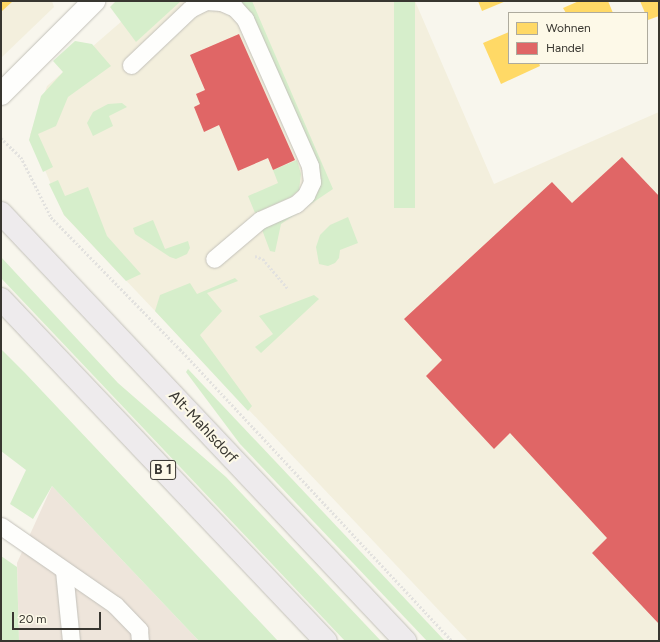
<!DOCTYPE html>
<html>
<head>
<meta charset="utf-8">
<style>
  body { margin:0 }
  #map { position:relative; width:660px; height:642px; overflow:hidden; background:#f8f6ed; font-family:Figtree,sans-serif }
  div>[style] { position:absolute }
  .built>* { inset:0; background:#f3efdd }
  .industrial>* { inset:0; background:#eee5db }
  .green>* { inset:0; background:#d6eecb; transform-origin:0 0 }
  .homes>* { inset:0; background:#ffd966 }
  .shops>* { inset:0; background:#e06666 }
  .path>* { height:2.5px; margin-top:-1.25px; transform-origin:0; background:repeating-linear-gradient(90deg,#e3e2df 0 2px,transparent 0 4px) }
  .roads { filter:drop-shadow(0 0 1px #c3c1ba) drop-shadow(0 0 1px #c3c1ba) }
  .service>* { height:17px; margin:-8.5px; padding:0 8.5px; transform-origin:8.5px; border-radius:8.5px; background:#fefefc }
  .minor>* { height:22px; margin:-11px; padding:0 11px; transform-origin:11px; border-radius:11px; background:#fefefc }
  .primary>* { height:22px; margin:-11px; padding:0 11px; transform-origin:11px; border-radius:11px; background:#eeebed }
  span { translate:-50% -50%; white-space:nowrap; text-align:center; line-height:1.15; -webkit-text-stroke:4px #fdf9e8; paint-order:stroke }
  .shield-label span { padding:1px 3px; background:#fdf9e8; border:1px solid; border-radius:3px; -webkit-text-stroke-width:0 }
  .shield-label { font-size:14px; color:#383630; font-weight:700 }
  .street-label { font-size:15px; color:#383630 }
  .frame { position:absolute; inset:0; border:2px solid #383630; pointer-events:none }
  .legend { position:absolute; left:508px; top:12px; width:140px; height:52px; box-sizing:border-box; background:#fdf9e8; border:1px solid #aeab9e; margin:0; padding:5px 7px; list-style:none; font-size:12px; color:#383630 }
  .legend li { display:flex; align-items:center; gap:8px; height:20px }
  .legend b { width:20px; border:1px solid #aeab9e }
  .scale { position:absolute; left:12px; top:612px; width:89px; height:18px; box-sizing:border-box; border:2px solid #383630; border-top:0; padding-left:5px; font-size:12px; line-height:14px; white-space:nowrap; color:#383630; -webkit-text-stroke:3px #fdf9e8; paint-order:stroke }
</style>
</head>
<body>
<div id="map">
  <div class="built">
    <div style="clip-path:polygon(1px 1px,52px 1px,54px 7px,1px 58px)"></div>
    <div style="clip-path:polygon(159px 1px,415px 1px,494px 184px,659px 112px,659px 641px,468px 641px,64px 215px,30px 135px,47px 86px,130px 14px)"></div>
  </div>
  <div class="industrial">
    <div style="clip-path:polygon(52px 486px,199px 641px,19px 641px,17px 563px)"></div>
  </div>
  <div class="green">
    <div style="clip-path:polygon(116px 1px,181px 1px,136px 42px,110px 7px)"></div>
    <div style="clip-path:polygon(239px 1px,252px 1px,333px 189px,281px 224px,275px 252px,270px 251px,261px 227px,311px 203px,318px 185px,250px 12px)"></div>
    <div style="left:394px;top:1px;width:21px;height:207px"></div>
    <div style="clip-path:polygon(75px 41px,92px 44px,111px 66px,68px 97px,56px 126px,38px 134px,53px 167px,43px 172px,29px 140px,41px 96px,63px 72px,53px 61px)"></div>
    <div style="clip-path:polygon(122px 103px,127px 107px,109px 116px,113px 126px,93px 136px,87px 123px,93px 112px,108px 104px)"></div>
    <div style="clip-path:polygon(297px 160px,301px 174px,299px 190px,291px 197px,255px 213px,248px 196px,278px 183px,273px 170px)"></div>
    <div style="clip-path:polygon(58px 180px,65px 196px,88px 187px,107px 236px,141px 274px,126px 281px,64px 215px,49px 184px)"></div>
    <div style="clip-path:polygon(348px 217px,358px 243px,340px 250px,339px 258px,335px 263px,328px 266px,319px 264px,316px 247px,320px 235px,330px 225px)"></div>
    <div style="clip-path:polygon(153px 220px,165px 249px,188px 241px,190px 248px,187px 254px,176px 259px,170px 257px,135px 234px,133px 228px)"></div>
    <div style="clip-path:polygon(1px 257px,118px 383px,226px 477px,381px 641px,345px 641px,1px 278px)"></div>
    <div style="clip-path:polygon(235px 278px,238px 281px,207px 293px,222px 311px,200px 335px,252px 406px,248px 411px,155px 311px,160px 295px,190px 283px,197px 294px)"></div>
    <div style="clip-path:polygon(314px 295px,319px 299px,261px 353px,255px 347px,273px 334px,259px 316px)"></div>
    <div style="clip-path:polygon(1px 349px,25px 373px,278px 641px,199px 641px,52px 486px,33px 519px,10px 504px,26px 470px,1px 451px)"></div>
    <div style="clip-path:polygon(188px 369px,445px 641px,427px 641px,240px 444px,186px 372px)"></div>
    <div style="clip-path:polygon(1px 556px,17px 567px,19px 641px,1px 641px)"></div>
  </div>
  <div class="homes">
    <div style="clip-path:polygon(1px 1px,13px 1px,1px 12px)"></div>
    <div style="clip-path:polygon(478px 1px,506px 1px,482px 11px)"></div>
    <div style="clip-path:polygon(579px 1px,608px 1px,613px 13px,566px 13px,563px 8px)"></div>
    <div style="clip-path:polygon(640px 1px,659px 1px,659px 16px,648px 20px)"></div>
    <div style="clip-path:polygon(509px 32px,509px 63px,539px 63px,540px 66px,501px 84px,483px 43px)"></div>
  </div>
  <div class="shops">
    <div style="clip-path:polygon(239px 34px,295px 160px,273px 170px,268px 158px,238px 171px,219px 125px,204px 132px,194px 107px,200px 104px,196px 94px,205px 90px,190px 55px)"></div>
    <div style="clip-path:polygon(622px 157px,659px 196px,659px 624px,592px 553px,607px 538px,510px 433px,494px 449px,426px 376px,442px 360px,404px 319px,552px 182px,572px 203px)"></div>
  </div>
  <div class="path">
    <div style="left:1px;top:138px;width:28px;rotate:44deg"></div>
    <div style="left:21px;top:157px;width:67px;rotate:63.4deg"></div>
    <div style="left:51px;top:217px;width:185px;rotate:45.7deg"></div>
    <div style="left:180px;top:349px;width:399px;rotate:47deg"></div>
    <div style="left:255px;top:256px;width:9px;rotate:21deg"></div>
    <div style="left:263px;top:259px;width:39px;rotate:50deg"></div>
  </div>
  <div class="roads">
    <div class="service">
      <div style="left:131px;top:65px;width:81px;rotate:-43.5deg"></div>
      <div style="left:190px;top:9px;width:18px;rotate:-27deg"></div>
      <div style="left:206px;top:1px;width:15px;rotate:4deg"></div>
      <div style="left:221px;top:2px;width:15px;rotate:23deg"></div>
      <div style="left:235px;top:8px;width:15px;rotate:48deg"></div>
      <div style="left:245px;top:19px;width:161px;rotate:66.1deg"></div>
      <div style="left:310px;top:166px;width:16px;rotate:83deg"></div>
      <div style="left:312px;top:182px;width:14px;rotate:115deg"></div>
      <div style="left:306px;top:195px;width:13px;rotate:138deg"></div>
      <div style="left:296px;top:204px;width:39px;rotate:156deg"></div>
      <div style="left:260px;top:220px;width:60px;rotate:139.7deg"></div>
      <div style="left:1px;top:526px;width:139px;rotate:34.7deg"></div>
      <div style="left:115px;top:605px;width:35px;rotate:46deg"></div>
      <div style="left:139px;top:630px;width:11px;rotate:85deg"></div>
      <div style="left:64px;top:571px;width:70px;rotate:84.3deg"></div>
    </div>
    <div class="minor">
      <div style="left:1px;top:94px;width:132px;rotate:-45deg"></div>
    </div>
    <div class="primary">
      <div style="left:1px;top:213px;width:589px;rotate:46.65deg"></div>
      <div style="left:1px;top:299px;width:472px;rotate:46.5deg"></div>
    </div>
  </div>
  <div class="shield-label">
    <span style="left:163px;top:470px">B 1</span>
  </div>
  <div class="street-label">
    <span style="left:203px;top:427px;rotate:47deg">Alt-Mahlsdorf</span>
  </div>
  <div class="frame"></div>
  <ul class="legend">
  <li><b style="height:11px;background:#ffd966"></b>Wohnen</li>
  <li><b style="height:11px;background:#e06666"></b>Handel</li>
  </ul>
  <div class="scale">20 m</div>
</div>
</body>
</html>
